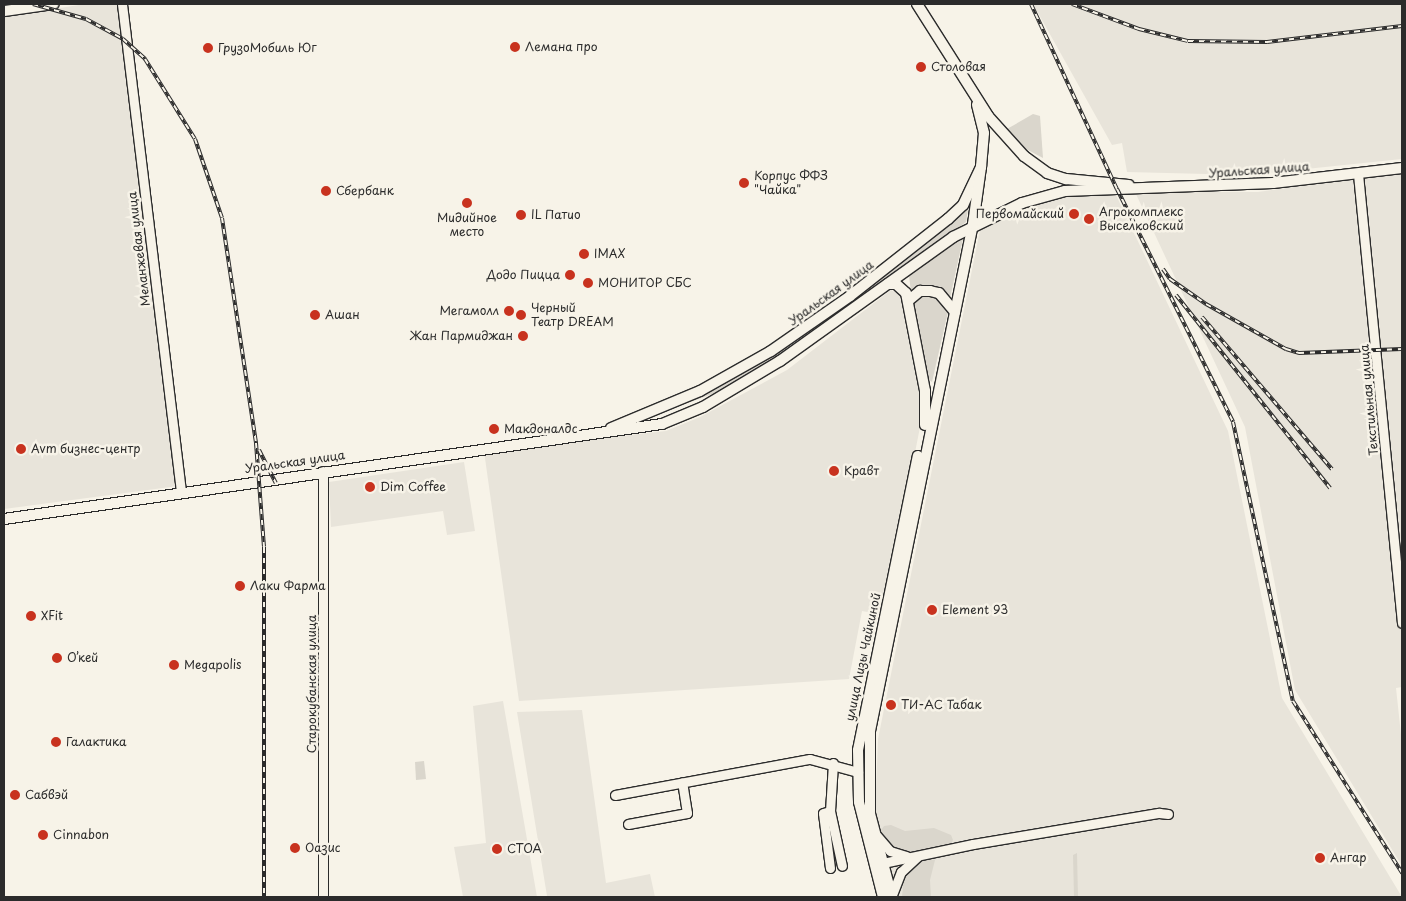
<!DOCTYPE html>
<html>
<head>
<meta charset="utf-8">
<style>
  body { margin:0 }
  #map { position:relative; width:1406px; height:901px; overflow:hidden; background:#f7f3e8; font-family:"Playpen Sans",sans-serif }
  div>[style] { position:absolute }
  .built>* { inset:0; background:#e8e4da }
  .green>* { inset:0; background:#dad6cc }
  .roads { filter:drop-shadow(1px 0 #2b2b2b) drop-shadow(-1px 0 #2b2b2b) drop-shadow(0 1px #2b2b2b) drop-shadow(0 -1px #2b2b2b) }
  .minor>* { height:9px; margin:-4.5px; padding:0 4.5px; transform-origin:4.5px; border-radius:4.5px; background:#f7f3e8 }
  .major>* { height:10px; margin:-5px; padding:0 5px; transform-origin:5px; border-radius:5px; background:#f7f3e8 }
  .rail>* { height:4px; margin-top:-2px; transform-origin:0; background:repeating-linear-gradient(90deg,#f7f3e8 0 5.5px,#2b2b2b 0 11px); box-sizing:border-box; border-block:1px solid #2b2b2b }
  .dots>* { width:14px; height:14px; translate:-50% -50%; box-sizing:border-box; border:2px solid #f7f3e8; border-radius:50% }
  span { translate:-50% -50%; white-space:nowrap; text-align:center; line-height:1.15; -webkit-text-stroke:5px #f7f3e8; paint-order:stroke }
  .poi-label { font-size:12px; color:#2b2b2b }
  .left { translate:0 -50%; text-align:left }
  .right { translate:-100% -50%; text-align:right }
  .street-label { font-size:12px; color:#2b2b2b }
  .frame { position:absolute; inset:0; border:5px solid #2b2b2b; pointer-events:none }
</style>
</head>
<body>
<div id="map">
  <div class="built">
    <div style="clip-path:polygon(85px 4px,119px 4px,178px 486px,4px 509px,4px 17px)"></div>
    <div style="clip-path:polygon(1033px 4px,1402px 4px,1402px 159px,1247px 175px,1127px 172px,1122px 143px,1112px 145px)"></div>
    <div style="clip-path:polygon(1402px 172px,1402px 687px,1396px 688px,1402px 744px,1402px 866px,1295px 690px,1245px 427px,1135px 192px,1258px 192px)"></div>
    <div style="clip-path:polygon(1095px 193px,1116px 195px,1228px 431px,1282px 698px,1402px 897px,896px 897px,875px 813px,878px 739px,981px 225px,1063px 196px)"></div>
    <div style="clip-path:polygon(891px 290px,901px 295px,905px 306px,922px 392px,921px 422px,892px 570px,879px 614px,862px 611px,849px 679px,519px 701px,484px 451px,666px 431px,700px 417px,787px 370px)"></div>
    <div style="clip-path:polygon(464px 462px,475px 531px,447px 535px,443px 511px,331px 527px,329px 482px)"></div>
    <div style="clip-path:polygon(503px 701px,537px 897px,463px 897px,454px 847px,486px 843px,473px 706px)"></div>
    <div style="clip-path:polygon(582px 710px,606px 883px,650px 874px,655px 897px,543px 897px,547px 896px,517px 712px)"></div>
  </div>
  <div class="green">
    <div style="clip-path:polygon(1033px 114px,1040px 116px,1043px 158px,1026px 149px,1007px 129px)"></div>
    <div style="clip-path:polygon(968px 209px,966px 222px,821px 330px,820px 328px)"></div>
    <div style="clip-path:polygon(964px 234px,950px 298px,938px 288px,911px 292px,909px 276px)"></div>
    <div style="clip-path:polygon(920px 295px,937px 296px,948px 312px,932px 382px,928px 379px,913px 301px)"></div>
    <div style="clip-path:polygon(801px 340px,759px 370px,717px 392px,688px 403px)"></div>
    <div style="clip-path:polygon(424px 761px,426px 779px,416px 780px,415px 762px)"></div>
    <div style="clip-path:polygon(891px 825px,905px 831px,934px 828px,951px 835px,953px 840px,951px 845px,904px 854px,896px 851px,878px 834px,884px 826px)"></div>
    <div style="clip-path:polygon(1077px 853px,1078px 897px,1074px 897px,1073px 855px)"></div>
    <div style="clip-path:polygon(928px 859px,935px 860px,930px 880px,931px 897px,902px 897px,904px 875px,912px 865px)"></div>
  </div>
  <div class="roads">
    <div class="minor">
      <div style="left:122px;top:4px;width:492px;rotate:83.1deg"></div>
      <div style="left:1358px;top:174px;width:451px;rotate:84.4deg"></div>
      <div style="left:615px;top:795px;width:198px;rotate:-10.5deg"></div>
      <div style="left:810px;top:759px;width:50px;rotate:15.2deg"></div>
      <div style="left:830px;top:811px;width:56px;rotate:77.7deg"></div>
      <div style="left:628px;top:824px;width:60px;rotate:-10.6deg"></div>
      <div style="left:687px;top:813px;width:31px;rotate:-99deg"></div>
      <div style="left:877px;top:836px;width:20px;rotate:49deg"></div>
      <div style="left:890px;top:851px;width:17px;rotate:17deg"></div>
      <div style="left:878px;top:864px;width:97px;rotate:-11.9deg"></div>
      <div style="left:973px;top:844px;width:189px;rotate:-9.5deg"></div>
      <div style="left:1159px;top:813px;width:9px;rotate:6deg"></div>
      <div style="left:830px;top:868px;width:55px;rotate:-97.3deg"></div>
      <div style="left:823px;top:813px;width:7px;rotate:-16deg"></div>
      <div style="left:830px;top:811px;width:48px;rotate:-86.4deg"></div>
      <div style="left:892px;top:895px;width:25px;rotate:-69deg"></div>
      <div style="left:901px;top:872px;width:22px;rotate:-43deg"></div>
      <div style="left:323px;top:897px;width:426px;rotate:-90deg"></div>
    </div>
    <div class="major">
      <div style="left:917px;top:4px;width:133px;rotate:57.6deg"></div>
      <div style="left:988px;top:116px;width:54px;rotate:48deg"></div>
      <div style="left:1024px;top:156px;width:29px;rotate:36deg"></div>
      <div style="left:1047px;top:173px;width:20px;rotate:18deg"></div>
      <div style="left:1066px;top:179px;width:63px;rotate:5.4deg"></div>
      <div style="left:4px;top:11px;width:50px;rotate:-8deg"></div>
      <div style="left:888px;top:284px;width:8px"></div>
      <div style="left:896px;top:284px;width:13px;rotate:42deg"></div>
      <div style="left:906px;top:293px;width:100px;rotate:79deg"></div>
      <div style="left:925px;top:391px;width:34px;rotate:90deg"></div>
      <div style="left:908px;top:301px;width:16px;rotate:-40deg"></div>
      <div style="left:920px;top:291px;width:10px"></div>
      <div style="left:930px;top:291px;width:9px;rotate:13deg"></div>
      <div style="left:939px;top:293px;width:25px;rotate:50deg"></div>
      <div style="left:611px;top:428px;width:96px;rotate:-22.6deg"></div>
      <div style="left:700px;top:391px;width:81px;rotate:-29.4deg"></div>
      <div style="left:771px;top:351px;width:96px;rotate:-34.8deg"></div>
      <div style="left:850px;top:296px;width:125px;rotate:-38.2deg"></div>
      <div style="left:948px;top:219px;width:21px;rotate:-43deg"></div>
      <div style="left:963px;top:205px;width:42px;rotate:-64.7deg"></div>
      <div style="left:981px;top:167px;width:34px;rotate:-85deg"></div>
      <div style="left:984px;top:133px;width:29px;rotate:-104deg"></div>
      <div style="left:4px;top:519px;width:665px;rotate:-8.22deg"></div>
      <div style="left:662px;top:424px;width:44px;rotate:-22.5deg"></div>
      <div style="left:703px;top:407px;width:90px;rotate:-30.9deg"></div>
      <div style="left:780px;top:361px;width:213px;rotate:-35.6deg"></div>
      <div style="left:953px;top:237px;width:77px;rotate:-26.2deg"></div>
      <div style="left:1022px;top:203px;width:45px;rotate:-15.6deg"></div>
      <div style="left:1065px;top:191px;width:208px;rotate:-2.2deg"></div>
      <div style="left:1273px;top:183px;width:130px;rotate:-6.6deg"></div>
      <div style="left:883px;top:897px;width:98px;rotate:-104.2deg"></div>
      <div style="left:859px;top:802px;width:52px;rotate:-91.1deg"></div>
      <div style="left:858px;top:750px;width:300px;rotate:-78.5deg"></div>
      <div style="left:892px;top:897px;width:86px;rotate:-104.8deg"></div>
      <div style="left:870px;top:814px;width:83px;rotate:-90deg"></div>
      <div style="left:870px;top:731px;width:517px;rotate:-78.52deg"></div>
      <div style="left:973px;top:224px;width:58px;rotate:-82deg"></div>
    </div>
  </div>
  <div class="rail">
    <div style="left:33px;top:4px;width:55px;rotate:15.8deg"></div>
    <div style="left:86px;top:19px;width:42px;rotate:28.4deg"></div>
    <div style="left:123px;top:39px;width:30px;rotate:42deg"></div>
    <div style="left:145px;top:59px;width:94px;rotate:58deg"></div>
    <div style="left:195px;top:139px;width:83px;rotate:71.1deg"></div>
    <div style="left:222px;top:218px;width:228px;rotate:81.4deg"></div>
    <div style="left:256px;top:443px;width:104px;rotate:85.6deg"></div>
    <div style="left:264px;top:547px;width:350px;rotate:90deg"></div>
    <div style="left:1031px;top:4px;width:204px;rotate:65.1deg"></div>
    <div style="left:1117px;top:189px;width:260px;rotate:63.5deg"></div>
    <div style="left:1233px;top:422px;width:285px;rotate:77.9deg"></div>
    <div style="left:1293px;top:701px;width:204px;rotate:57.6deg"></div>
    <div style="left:1072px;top:4px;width:72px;rotate:20.5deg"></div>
    <div style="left:1139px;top:29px;width:50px;rotate:13.8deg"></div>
    <div style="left:1188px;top:41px;width:79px;rotate:0.7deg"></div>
    <div style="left:1267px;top:42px;width:136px;rotate:-6.8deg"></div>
    <div style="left:1163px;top:269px;width:12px;rotate:55deg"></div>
    <div style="left:1170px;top:279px;width:44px;rotate:34.8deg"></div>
    <div style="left:1206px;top:304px;width:92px;rotate:29.4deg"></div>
    <div style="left:1286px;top:349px;width:14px;rotate:17deg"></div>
    <div style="left:1299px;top:353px;width:103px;rotate:-2.2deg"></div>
    <div style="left:1176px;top:295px;width:247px;rotate:51.4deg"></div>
    <div style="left:1202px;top:317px;width:200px;rotate:49.5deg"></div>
    <div style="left:259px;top:450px;width:37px;rotate:63deg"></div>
  </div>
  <div class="dots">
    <div style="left:515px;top:47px;background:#c8321e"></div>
    <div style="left:208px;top:48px;background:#c8321e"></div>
    <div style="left:921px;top:67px;background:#c8321e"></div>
    <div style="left:744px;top:183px;background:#c8321e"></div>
    <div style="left:326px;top:191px;background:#c8321e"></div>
    <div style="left:467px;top:203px;background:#c8321e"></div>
    <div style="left:1074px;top:214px;background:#c8321e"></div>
    <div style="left:521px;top:215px;background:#c8321e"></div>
    <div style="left:1089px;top:219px;background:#c8321e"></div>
    <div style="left:584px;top:254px;background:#c8321e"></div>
    <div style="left:570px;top:275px;background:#c8321e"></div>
    <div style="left:588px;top:283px;background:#c8321e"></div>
    <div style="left:509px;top:311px;background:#c8321e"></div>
    <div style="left:315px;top:315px;background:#c8321e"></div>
    <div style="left:521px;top:315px;background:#c8321e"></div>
    <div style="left:523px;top:336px;background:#c8321e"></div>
    <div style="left:494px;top:429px;background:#c8321e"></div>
    <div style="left:21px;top:449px;background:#c8321e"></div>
    <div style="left:834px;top:471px;background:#c8321e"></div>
    <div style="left:370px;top:487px;background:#c8321e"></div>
    <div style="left:240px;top:586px;background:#c8321e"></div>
    <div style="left:932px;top:610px;background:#c8321e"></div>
    <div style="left:31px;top:616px;background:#c8321e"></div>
    <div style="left:57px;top:658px;background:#c8321e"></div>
    <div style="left:174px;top:665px;background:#c8321e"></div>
    <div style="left:891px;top:705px;background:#c8321e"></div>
    <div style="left:56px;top:742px;background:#c8321e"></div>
    <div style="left:15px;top:795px;background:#c8321e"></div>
    <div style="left:43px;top:835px;background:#c8321e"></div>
    <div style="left:295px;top:848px;background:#c8321e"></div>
    <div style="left:497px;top:849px;background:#c8321e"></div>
    <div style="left:1320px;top:858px;background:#c8321e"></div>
  </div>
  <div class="poi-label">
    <span class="left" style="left:525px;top:47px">Лемана про</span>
    <span class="left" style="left:218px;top:48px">ГрузоМобиль Юг</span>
    <span class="left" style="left:931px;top:67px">Столовая</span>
    <span class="left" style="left:754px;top:183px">Корпус ФФЗ<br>"Чайка"</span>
    <span class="left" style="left:336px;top:191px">Сбербанк</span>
    <span class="left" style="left:1099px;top:219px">Агрокомплекс<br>Выселковский</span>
    <span class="right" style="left:1064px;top:214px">Первомайский</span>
    <span class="left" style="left:531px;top:215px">IL Патио</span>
    <span style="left:467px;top:225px">Мидийное<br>место</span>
    <span class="left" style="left:594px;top:254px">IMAX</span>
    <span class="right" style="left:560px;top:275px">Додо Пицца</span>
    <span class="left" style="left:598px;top:283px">МОНИТОР СБС</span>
    <span class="left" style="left:531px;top:315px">Черный<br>Театр DREAM</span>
    <span class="right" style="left:499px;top:311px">Мегамолл</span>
    <span class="left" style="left:325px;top:315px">Ашан</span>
    <span class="right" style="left:513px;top:336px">Жан Пармиджан</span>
    <span class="left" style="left:504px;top:429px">Макдоналдс</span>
    <span class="left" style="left:31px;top:449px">Avm бизнес-центр</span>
    <span class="left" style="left:844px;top:471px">Кравт</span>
    <span class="left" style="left:380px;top:487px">Dim Coffee</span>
    <span class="left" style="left:250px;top:586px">Лаки Фарма</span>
    <span class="left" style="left:942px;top:610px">Element 93</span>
    <span class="left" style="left:41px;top:616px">XFit</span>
    <span class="left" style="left:67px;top:658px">О’кей</span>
    <span class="left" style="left:184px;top:665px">Megapolis</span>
    <span class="left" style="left:901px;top:705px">ТИ-АС Табак</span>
    <span class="left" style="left:66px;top:742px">Галактика</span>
    <span class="left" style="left:25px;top:795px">Сабвэй</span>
    <span class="left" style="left:53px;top:835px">Cinnabon</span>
    <span class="left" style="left:305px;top:848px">Оазис</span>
    <span class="left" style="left:507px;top:849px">СТОА</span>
    <span class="left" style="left:1330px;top:858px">Ангар</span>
  </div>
  <div class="street-label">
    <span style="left:1259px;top:170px;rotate:-4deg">Уральская улица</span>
    <span style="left:139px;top:249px;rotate:-97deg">Меланжевая улица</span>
    <span style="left:831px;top:293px;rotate:-36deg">Уральская улица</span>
    <span style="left:1369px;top:400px;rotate:-95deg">Текстильная улица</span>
    <span style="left:295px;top:462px;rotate:-8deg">Уральская улица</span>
    <span style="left:863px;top:657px;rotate:-78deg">улица Лизы Чайкиной</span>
    <span style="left:312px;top:684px;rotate:-90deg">Старокубанская улица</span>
  </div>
  <div class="frame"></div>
</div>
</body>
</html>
